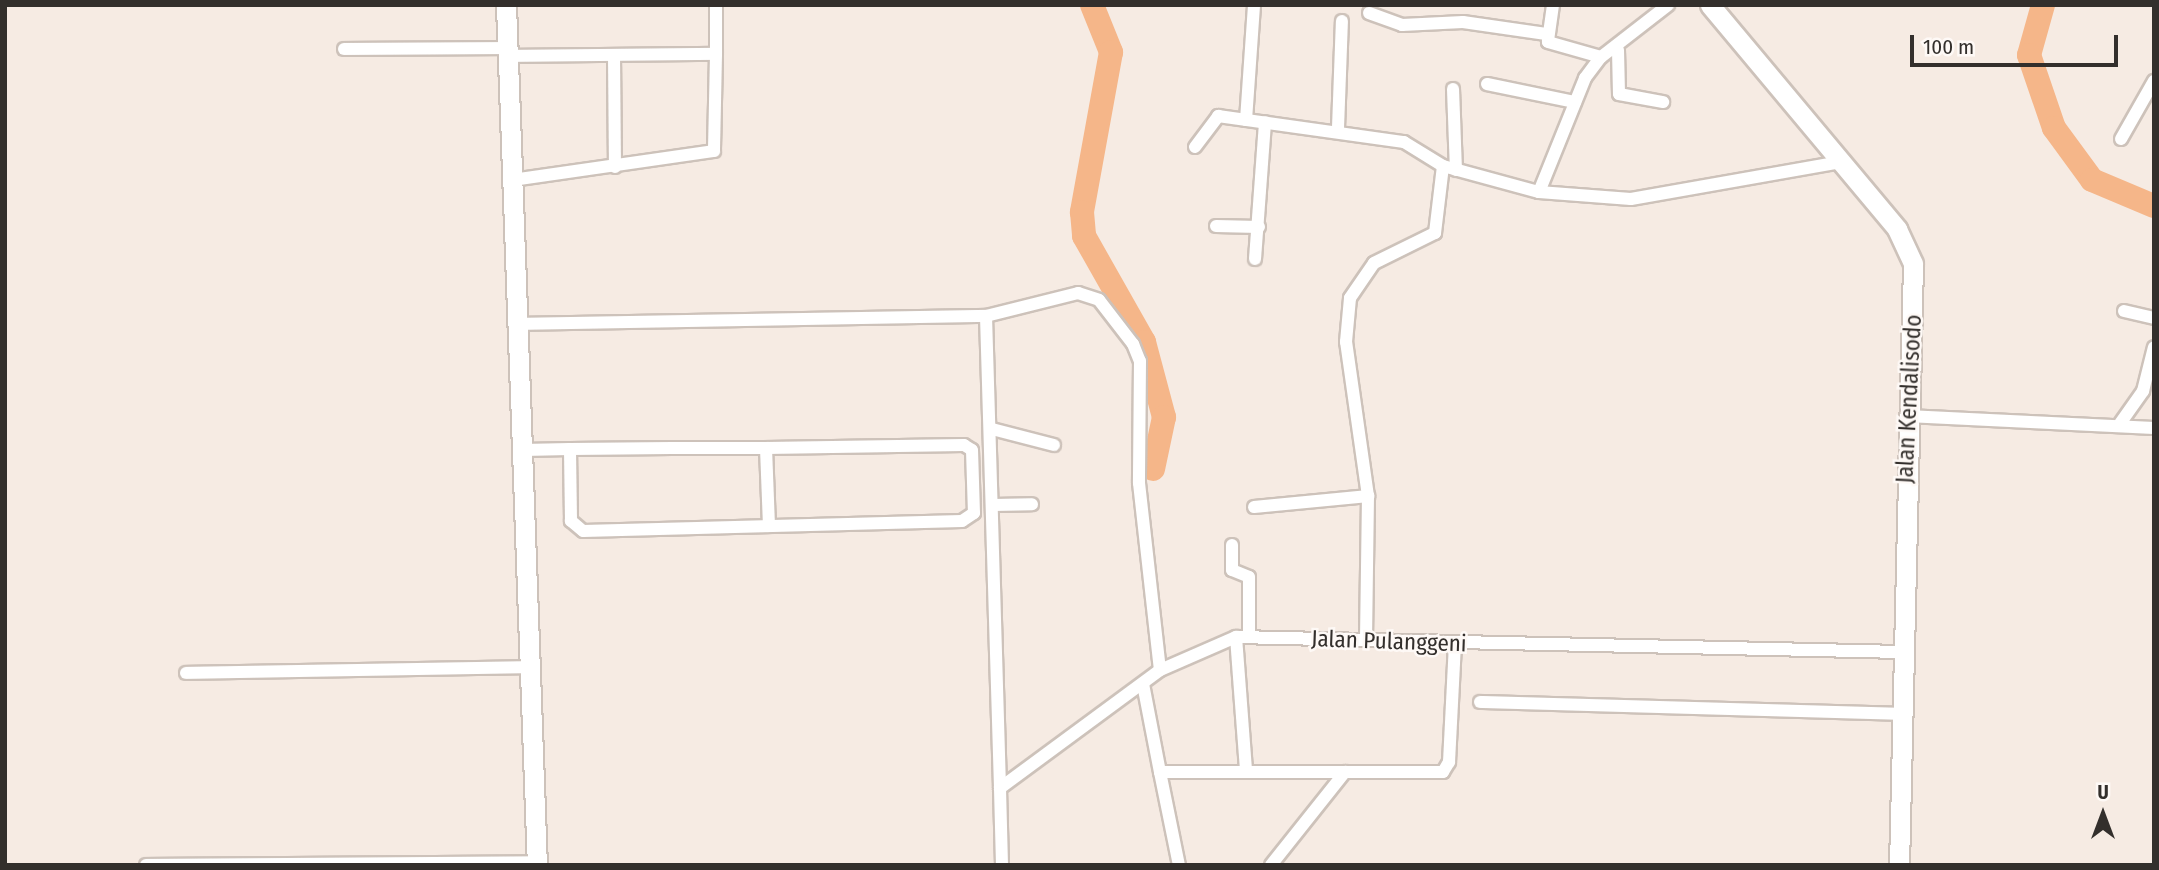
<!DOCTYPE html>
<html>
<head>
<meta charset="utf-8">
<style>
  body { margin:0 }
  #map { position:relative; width:2159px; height:870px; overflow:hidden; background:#f6ebe3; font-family:"Fira Sans Condensed",sans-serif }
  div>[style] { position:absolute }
  .river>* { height:24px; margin:-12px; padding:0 12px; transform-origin:12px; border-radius:12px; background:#f5b689 }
  .roads { filter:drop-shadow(2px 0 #cdc2ba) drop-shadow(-2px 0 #cdc2ba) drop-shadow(0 2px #cdc2ba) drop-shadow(0 -2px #cdc2ba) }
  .street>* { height:12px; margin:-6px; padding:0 6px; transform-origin:6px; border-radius:6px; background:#fff }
  .secondary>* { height:19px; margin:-9.5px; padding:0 9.5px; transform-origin:9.5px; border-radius:9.5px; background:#fff }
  span { translate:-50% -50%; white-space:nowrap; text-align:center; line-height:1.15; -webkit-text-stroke:5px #fef9f6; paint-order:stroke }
  .street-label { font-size:23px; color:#332f2c }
  .frame { position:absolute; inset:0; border:7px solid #332f2c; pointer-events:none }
  .north { position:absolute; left:2068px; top:779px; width:70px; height:70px; -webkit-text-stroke:5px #fef9f6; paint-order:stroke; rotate:0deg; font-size:19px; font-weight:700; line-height:28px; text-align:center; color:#332f2c }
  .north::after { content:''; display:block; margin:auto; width:24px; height:32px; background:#332f2c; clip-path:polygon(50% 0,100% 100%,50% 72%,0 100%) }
  .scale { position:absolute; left:1910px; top:35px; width:208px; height:32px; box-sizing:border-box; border:4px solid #332f2c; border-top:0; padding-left:9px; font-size:21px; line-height:24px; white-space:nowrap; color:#332f2c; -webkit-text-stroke:5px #fef9f6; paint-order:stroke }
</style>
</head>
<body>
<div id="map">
  <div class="river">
    <div style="left:1092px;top:5px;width:51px;rotate:68deg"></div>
    <div style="left:1111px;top:52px;width:163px;rotate:100.3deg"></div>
    <div style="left:1082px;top:212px;width:24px;rotate:85deg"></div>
    <div style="left:1084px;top:236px;width:122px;rotate:60.5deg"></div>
    <div style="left:1144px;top:342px;width:78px;rotate:75.1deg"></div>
    <div style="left:1164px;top:417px;width:53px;rotate:101.9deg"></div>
    <div style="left:2043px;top:5px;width:52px;rotate:105.6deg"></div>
    <div style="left:2029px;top:55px;width:77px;rotate:71.1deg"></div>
    <div style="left:2054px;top:128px;width:64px;rotate:53.8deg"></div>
    <div style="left:2092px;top:180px;width:67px;rotate:22.8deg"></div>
  </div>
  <div class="roads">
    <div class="street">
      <div style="left:1553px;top:5px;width:37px;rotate:98deg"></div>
      <div style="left:1548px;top:42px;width:55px;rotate:15.8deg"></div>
      <div style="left:1369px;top:13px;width:35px;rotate:20deg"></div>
      <div style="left:1402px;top:25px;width:61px;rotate:-2.8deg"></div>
      <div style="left:1463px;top:22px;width:84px;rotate:8.2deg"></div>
      <div style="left:344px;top:49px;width:164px;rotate:-0.3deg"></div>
      <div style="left:1618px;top:50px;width:44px;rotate:88.7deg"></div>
      <div style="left:1619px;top:94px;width:45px;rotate:10.3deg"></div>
      <div style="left:716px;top:54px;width:49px;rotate:-90deg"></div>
      <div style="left:614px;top:55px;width:112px;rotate:89.5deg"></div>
      <div style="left:508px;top:56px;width:208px;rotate:-0.6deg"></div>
      <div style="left:716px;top:54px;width:97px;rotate:91.2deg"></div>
      <div style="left:714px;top:151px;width:203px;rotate:171.8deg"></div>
      <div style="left:1487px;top:84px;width:90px;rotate:11.6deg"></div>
      <div style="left:1453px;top:89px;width:81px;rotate:87.9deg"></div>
      <div style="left:1246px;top:120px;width:115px;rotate:-86deg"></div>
      <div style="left:1338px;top:128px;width:107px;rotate:-87.9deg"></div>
      <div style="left:2121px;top:139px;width:67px;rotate:-60.4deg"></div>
      <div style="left:1195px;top:147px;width:39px;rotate:-53deg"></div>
      <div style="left:1218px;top:116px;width:188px;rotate:8deg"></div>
      <div style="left:1404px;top:142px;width:46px;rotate:31.6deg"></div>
      <div style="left:1539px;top:192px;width:92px;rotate:4.4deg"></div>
      <div style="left:1631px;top:199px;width:213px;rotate:-10deg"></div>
      <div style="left:1216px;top:226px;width:43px;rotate:1.3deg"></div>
      <div style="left:1255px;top:259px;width:137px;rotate:-85.8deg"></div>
      <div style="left:2124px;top:311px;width:31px;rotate:13deg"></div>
      <div style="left:986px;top:316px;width:95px;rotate:-14deg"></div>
      <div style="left:1078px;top:293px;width:22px;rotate:18deg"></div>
      <div style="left:1099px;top:300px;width:56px;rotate:52.3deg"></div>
      <div style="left:1133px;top:344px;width:18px;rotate:68deg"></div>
      <div style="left:1140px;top:361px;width:122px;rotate:90.5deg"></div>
      <div style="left:1139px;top:483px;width:188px;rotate:83.6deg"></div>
      <div style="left:519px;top:324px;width:467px;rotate:-1deg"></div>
      <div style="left:986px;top:316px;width:472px;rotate:88.3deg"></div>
      <div style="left:1907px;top:416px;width:247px;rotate:2.8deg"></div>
      <div style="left:2119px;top:425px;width:42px;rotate:-54.8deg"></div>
      <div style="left:2143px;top:391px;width:45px;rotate:-76deg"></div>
      <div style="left:992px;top:429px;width:64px;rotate:14.5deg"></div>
      <div style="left:766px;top:448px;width:78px;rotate:87.8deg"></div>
      <div style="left:523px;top:450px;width:47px;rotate:-1.2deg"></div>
      <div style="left:570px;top:449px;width:102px;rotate:-0.6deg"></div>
      <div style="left:672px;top:448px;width:94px"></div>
      <div style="left:766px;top:448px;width:198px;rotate:-0.9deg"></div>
      <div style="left:964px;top:445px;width:9px;rotate:32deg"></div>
      <div style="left:972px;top:450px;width:63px;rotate:88.2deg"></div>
      <div style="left:974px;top:513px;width:14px;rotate:146deg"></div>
      <div style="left:962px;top:521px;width:379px;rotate:178.5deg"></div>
      <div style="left:583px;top:531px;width:16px;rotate:-140deg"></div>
      <div style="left:571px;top:521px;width:72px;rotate:-90.8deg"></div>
      <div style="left:993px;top:505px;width:39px;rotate:-1deg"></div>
      <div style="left:1254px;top:507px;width:115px;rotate:-5.5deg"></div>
      <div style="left:1232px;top:545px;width:25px;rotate:90deg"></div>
      <div style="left:1232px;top:570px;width:18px;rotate:22deg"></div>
      <div style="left:1249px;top:577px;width:58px;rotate:90deg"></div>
      <div style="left:1236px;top:637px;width:132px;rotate:85.7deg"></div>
      <div style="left:1366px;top:639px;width:143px;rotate:-89.2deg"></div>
      <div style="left:1368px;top:496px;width:156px;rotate:-98.1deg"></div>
      <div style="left:1346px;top:342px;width:44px;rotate:-84.8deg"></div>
      <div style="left:1350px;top:298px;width:42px;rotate:-55.6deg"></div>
      <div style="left:1374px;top:263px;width:68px;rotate:-26.2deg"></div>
      <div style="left:1435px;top:233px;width:67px;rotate:-83.2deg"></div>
      <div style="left:1443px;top:166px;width:99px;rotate:15.2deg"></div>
      <div style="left:1539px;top:192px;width:123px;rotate:-68deg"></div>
      <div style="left:1585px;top:78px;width:26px;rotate:-53deg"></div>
      <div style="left:1601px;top:57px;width:85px;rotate:-37.8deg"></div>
      <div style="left:186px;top:673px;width:344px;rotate:-1deg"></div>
      <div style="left:1143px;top:684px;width:90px;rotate:79.1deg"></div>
      <div style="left:1160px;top:772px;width:283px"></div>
      <div style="left:1443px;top:772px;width:12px;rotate:-59deg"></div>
      <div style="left:1449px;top:762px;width:118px;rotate:-87.1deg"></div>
      <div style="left:1480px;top:702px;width:420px;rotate:1.6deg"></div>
      <div style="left:1160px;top:772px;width:95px;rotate:78.5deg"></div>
      <div style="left:146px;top:865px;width:391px;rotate:-0.4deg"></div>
      <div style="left:1002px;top:865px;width:77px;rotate:-91.5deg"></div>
      <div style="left:1000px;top:788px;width:199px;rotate:-36.4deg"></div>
      <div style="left:1160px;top:670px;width:83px;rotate:-23.5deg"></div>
      <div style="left:1236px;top:637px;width:664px;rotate:1.29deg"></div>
      <div style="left:1271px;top:865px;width:119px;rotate:-51.5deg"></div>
    </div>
    <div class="secondary">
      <div style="left:506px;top:5px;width:861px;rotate:87.94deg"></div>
      <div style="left:1710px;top:5px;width:292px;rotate:50.1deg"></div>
      <div style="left:1897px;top:229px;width:38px;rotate:65deg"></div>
      <div style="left:1913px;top:264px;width:601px;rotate:91.33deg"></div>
    </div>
  </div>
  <div class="street-label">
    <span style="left:1909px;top:399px;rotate:-87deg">Jalan Kendalisodo</span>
    <span style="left:1389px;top:641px;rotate:2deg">Jalan Pulanggeni</span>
  </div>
  <div class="frame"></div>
  <div class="north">U</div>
  <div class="scale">100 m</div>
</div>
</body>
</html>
